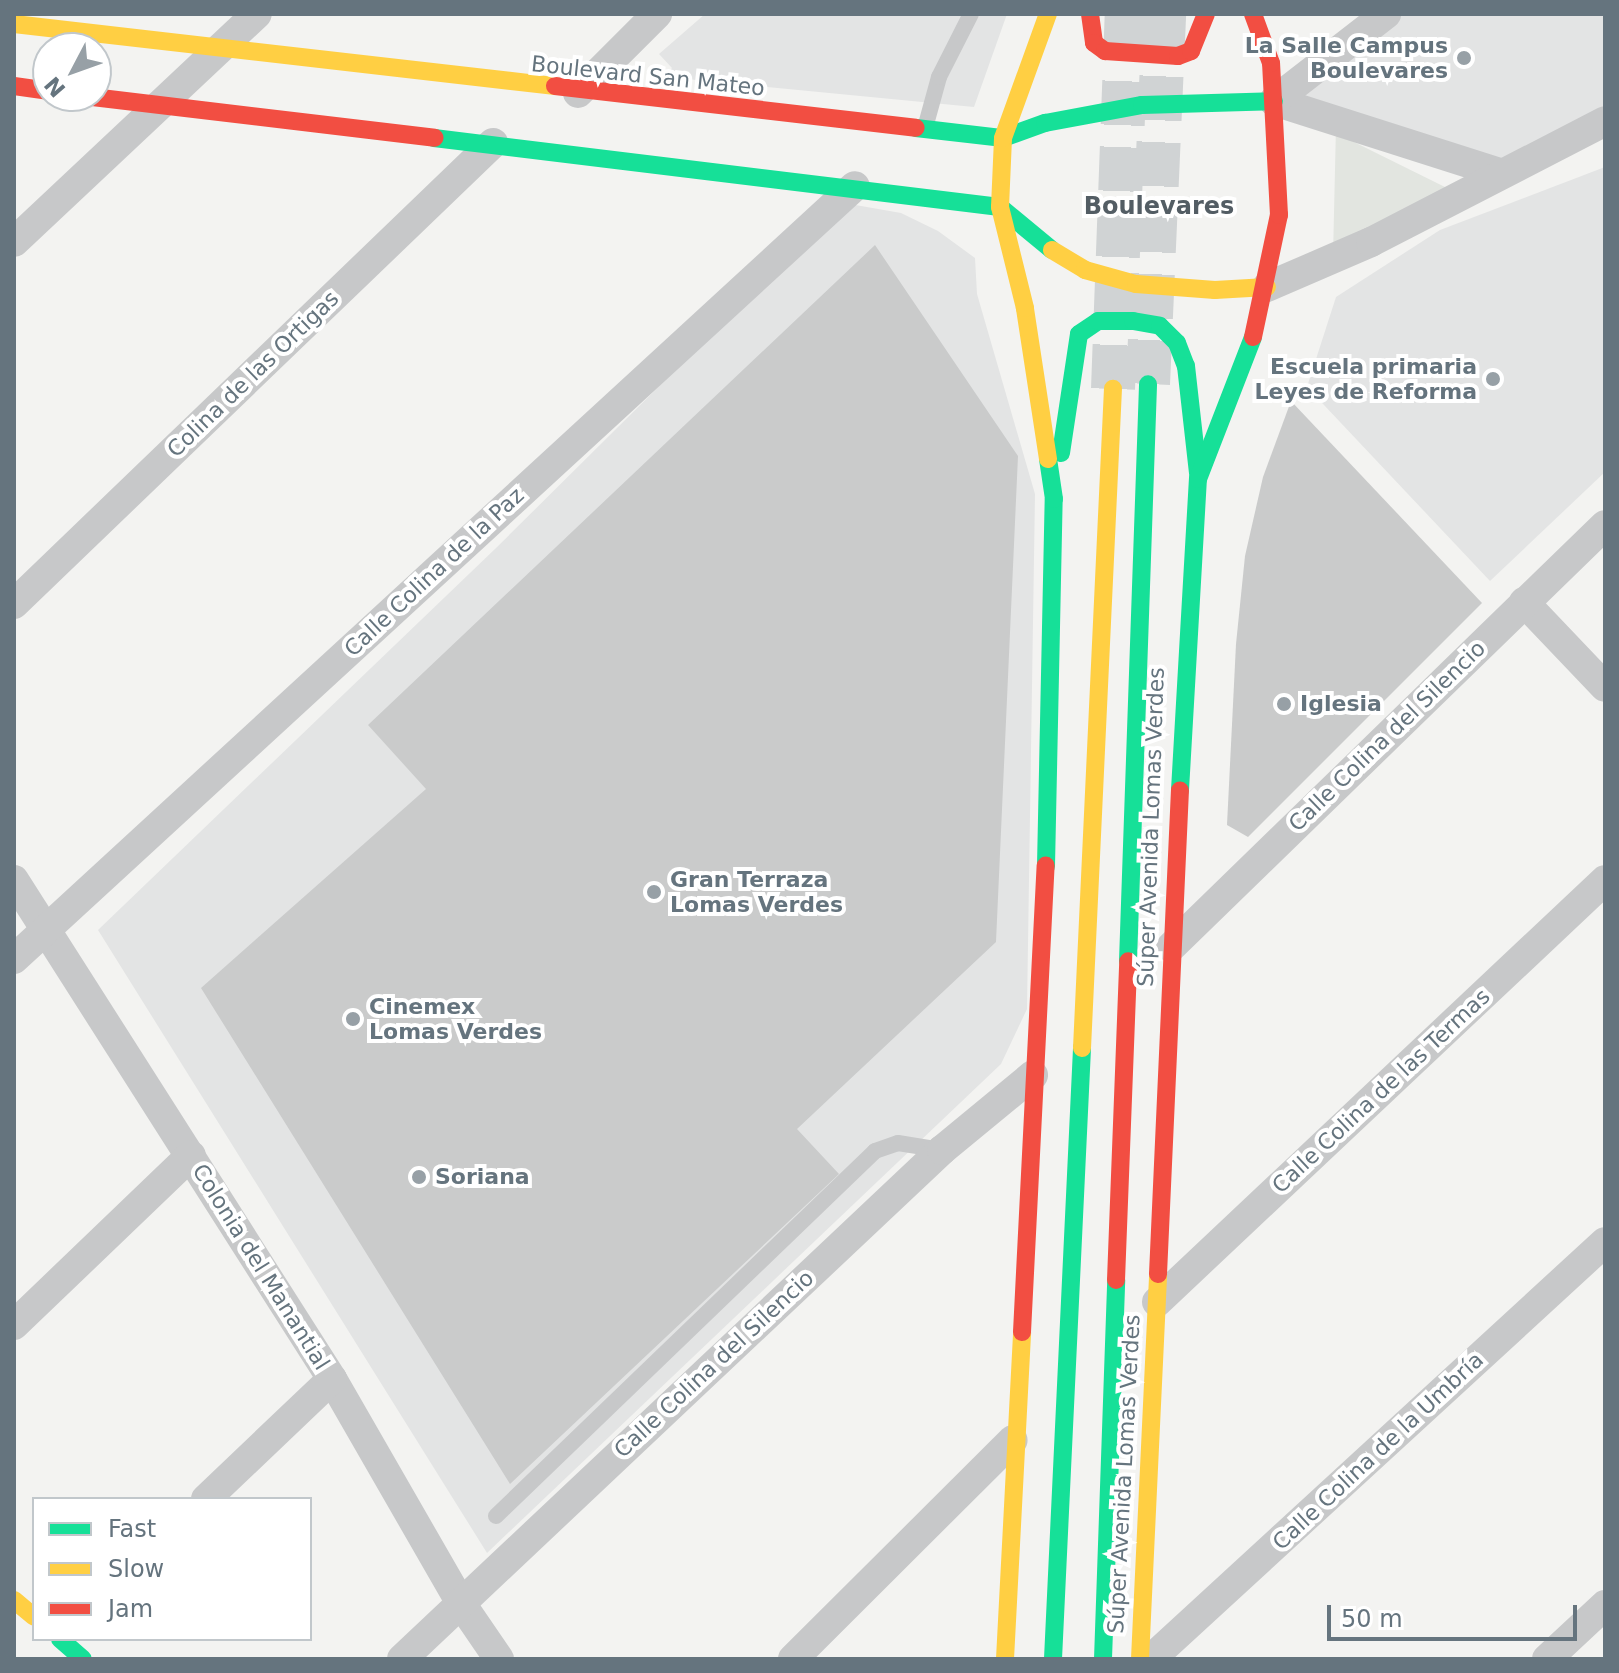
<!DOCTYPE html>
<html>
<head>
<meta charset="utf-8">
<style>
  body { margin:0 }
  #map { position:relative; width:1619px; height:1673px; overflow:hidden; background:#f3f3f1; font-family:"DejaVu Sans",sans-serif }
  div>[style] { position:absolute }
  .built>* { inset:0; background:#e3e4e4 }
  .green>* { inset:0; background:#e2e5e0 }
  .building>* { inset:0; background:#cacbcb }
  .primary-tunnel>* { height:44px; margin-top:-22px; transform-origin:0; background:repeating-linear-gradient(90deg,#d0d3d4 0 44px,transparent 0 66px) }
  .lane>* { height:16px; margin:-8px; padding:0 8px; transform-origin:8px; border-radius:8px; background:#c7c8c9 }
  .street>* { height:30px; margin:-15px; padding:0 15px; transform-origin:15px; border-radius:15px; background:#c7c8c9 }
  .fast>* { height:18px; margin:-9px; padding:0 9px; transform-origin:9px; border-radius:9px; background:#16e098 }
  .slow>* { height:18px; margin:-9px; padding:0 9px; transform-origin:9px; border-radius:9px; background:#ffcf43 }
  .jam>* { height:18px; margin:-9px; padding:0 9px; transform-origin:9px; border-radius:9px; background:#f24e42 }
  .dots>* { width:22px; height:22px; translate:-50% -50%; box-sizing:border-box; border:4px solid #fff; border-radius:50% }
  span { translate:-50% -50%; white-space:nowrap; text-align:center; line-height:1.15; -webkit-text-stroke:8px #fff; paint-order:stroke }
  .poi-label { font-size:22px; color:#65747e; font-weight:700 }
  .right { translate:-100% -50%; text-align:right }
  .left { translate:0 -50%; text-align:left }
  .street-label { font-size:22px; color:#65747e }
  .neighbourhood-label { font-size:24px; color:#535d64; font-weight:700 }
  .frame { position:absolute; inset:0; border:16px solid #65747e; pointer-events:none }
  .legend { position:absolute; left:32px; top:1497px; width:280px; height:144px; box-sizing:border-box; background:#fff; border:2px solid #c1c7cb; margin:0; padding:10px 14px; list-style:none; font-size:24px; color:#65747e }
  .legend li { display:flex; align-items:center; gap:16px; height:40px }
  .legend b { width:40px; border:2px solid #c1c7cb }
  .north { position:absolute; left:32px; top:32px; width:80px; height:80px; box-sizing:border-box; background:#fff; border:2px solid #c1c7cb; border-radius:50%; rotate:229deg; font-size:22px; font-weight:700; line-height:32px; text-align:center; color:#65747e }
  .north::after { content:''; display:block; margin:auto; width:28px; height:36px; background:#97a0a6; clip-path:polygon(50% 0,100% 100%,50% 72%,0 100%) }
  .scale { position:absolute; left:1327px; top:1605px; width:250px; height:36px; box-sizing:border-box; border:4px solid #65747e; border-top:0; padding-left:10px; font-size:24px; line-height:28px; white-space:nowrap; color:#65747e; -webkit-text-stroke:6px #fff; paint-order:stroke }
</style>
</head>
<body>
<div id="map">
  <div class="built">
    <div style="clip-path:polygon(705px 14px,1007px 14px,974px 107px,665px 77px,672px 68px,659px 54px)"></div>
    <div style="clip-path:polygon(1372px 14px,1605px 14px,1605px 121px,1500px 173px,1274px 101px)"></div>
    <div style="clip-path:polygon(1605px 167px,1605px 472px,1490px 581px,1307px 387px,1336px 297px,1440px 230px)"></div>
    <div style="clip-path:polygon(844px 203px,901px 213px,938px 231px,975px 258px,977px 294px,1035px 494px,1027px 1009px,1001px 1064px,487px 1553px,98px 930px,495px 549px)"></div>
  </div>
  <div class="green">
    <div style="clip-path:polygon(1336px 126px,1354px 142px,1447px 188px,1333px 256px)"></div>
  </div>
  <div class="building">
    <div style="clip-path:polygon(875px 245px,1018px 456px,996px 942px,797px 1129px,839px 1174px,510px 1484px,201px 988px,426px 789px,368px 725px)"></div>
    <div style="clip-path:polygon(1291px 401px,1482px 603px,1248px 837px,1227px 825px,1236px 644px,1245px 556px,1263px 477px)"></div>
  </div>
  <div class="primary-tunnel">
    <div style="left:1148px;top:384px;width:370px;rotate:-87.5deg"></div>
    <div style="left:1113px;top:389px;width:375px;rotate:-87.9deg"></div>
  </div>
  <div class="lane">
    <div style="left:925px;top:128px;width:53px;rotate:-74.6deg"></div>
    <div style="left:939px;top:77px;width:71px;rotate:-63.1deg"></div>
    <div style="left:496px;top:1516px;width:526px;rotate:-43.92deg"></div>
    <div style="left:875px;top:1151px;width:24px;rotate:-19deg"></div>
    <div style="left:898px;top:1143px;width:45px;rotate:9deg"></div>
  </div>
  <div class="street">
    <div style="left:578px;top:93px;width:112px;rotate:-45deg"></div>
    <div style="left:1274px;top:101px;width:237px;rotate:17.7deg"></div>
    <div style="left:1274px;top:101px;width:142px;rotate:-37.8deg"></div>
    <div style="left:14px;top:242px;width:333px;rotate:-43.2deg"></div>
    <div style="left:1267px;top:287px;width:113px;rotate:-23.4deg"></div>
    <div style="left:1371px;top:242px;width:263px;rotate:-27.3deg"></div>
    <div style="left:1524px;top:602px;width:117px;rotate:46.4deg"></div>
    <div style="left:14px;top:604px;width:665px;rotate:-43.9deg"></div>
    <div style="left:14px;top:880px;width:592px;rotate:57.49deg"></div>
    <div style="left:332px;top:1379px;width:257px;rotate:60.1deg"></div>
    <div style="left:460px;top:1602px;width:69px;rotate:55.6deg"></div>
    <div style="left:1171px;top:947px;width:605px;rotate:-44.2deg"></div>
    <div style="left:14px;top:959px;width:1142px;rotate:-42.59deg"></div>
    <div style="left:1157px;top:1302px;width:615px;rotate:-43.29deg"></div>
    <div style="left:14px;top:1325px;width:245px;rotate:-43.8deg"></div>
    <div style="left:206px;top:1499px;width:174px;rotate:-43.6deg"></div>
    <div style="left:402px;top:1659px;width:742px;rotate:-43.31deg"></div>
    <div style="left:942px;top:1150px;width:118px;rotate:-39.5deg"></div>
    <div style="left:793px;top:1659px;width:310px;rotate:-44.9deg"></div>
    <div style="left:1151px;top:1659px;width:616px;rotate:-42.57deg"></div>
    <div style="left:1547px;top:1659px;width:79px;rotate:-43deg"></div>
  </div>
  <div class="fast">
    <div style="left:916px;top:128px;width:88px;rotate:6.6deg"></div>
    <div style="left:1003px;top:138px;width:45px;rotate:-19.7deg"></div>
    <div style="left:1045px;top:123px;width:99px;rotate:-10.5deg"></div>
    <div style="left:1142px;top:105px;width:132px;rotate:-1.7deg"></div>
    <div style="left:434px;top:138px;width:570px;rotate:6.95deg"></div>
    <div style="left:1000px;top:207px;width:67px;rotate:39.6deg"></div>
    <div style="left:1061px;top:453px;width:120px;rotate:-81.4deg"></div>
    <div style="left:1079px;top:334px;width:23px;rotate:-34deg"></div>
    <div style="left:1098px;top:321px;width:35px"></div>
    <div style="left:1133px;top:321px;width:27px;rotate:10deg"></div>
    <div style="left:1160px;top:326px;width:24px;rotate:45deg"></div>
    <div style="left:1177px;top:343px;width:25px;rotate:69deg"></div>
    <div style="left:1186px;top:366px;width:108px;rotate:83.6deg"></div>
    <div style="left:1180px;top:790px;width:312px;rotate:-86.7deg"></div>
    <div style="left:1198px;top:479px;width:152px;rotate:-68.8deg"></div>
    <div style="left:1046px;top:866px;width:367px;rotate:-88.8deg"></div>
    <div style="left:1054px;top:499px;width:40px;rotate:-98.5deg"></div>
    <div style="left:1128px;top:961px;width:577px;rotate:-88.01deg"></div>
    <div style="left:60px;top:1639px;width:30px;rotate:41deg"></div>
    <div style="left:1053px;top:1659px;width:612px;rotate:-87.28deg"></div>
    <div style="left:1103px;top:1659px;width:379px;rotate:-88deg"></div>
  </div>
  <div class="slow">
    <div style="left:14px;top:24px;width:545px;rotate:6.54deg"></div>
    <div style="left:1052px;top:250px;width:39px;rotate:31deg"></div>
    <div style="left:1085px;top:270px;width:53px;rotate:15.4deg"></div>
    <div style="left:1136px;top:284px;width:79px;rotate:4.3deg"></div>
    <div style="left:1215px;top:290px;width:52px;rotate:-3.3deg"></div>
    <div style="left:1048px;top:459px;width:153px;rotate:-98.7deg"></div>
    <div style="left:1025px;top:308px;width:104px;rotate:-103.9deg"></div>
    <div style="left:1000px;top:207px;width:69px;rotate:-87.5deg"></div>
    <div style="left:1003px;top:138px;width:132px;rotate:-70.1deg"></div>
    <div style="left:1082px;top:1048px;width:660px;rotate:-87.31deg"></div>
    <div style="left:14px;top:1600px;width:26px;rotate:40deg"></div>
    <div style="left:1005px;top:1659px;width:327px;rotate:-87deg"></div>
    <div style="left:1140px;top:1659px;width:385px;rotate:-87.3deg"></div>
  </div>
  <div class="jam">
    <div style="left:1090px;top:14px;width:29px;rotate:82deg"></div>
    <div style="left:1094px;top:43px;width:14px;rotate:36deg"></div>
    <div style="left:1105px;top:51px;width:73px;rotate:3.9deg"></div>
    <div style="left:1178px;top:56px;width:14px;rotate:-21deg"></div>
    <div style="left:1191px;top:51px;width:40px;rotate:-68deg"></div>
    <div style="left:14px;top:86px;width:34px;rotate:8deg"></div>
    <div style="left:555px;top:86px;width:363px;rotate:6.6deg"></div>
    <div style="left:84px;top:96px;width:353px;rotate:6.8deg"></div>
    <div style="left:1253px;top:337px;width:125px;rotate:-78deg"></div>
    <div style="left:1279px;top:215px;width:152px;rotate:-93deg"></div>
    <div style="left:1271px;top:63px;width:52px;rotate:-110.2deg"></div>
    <div style="left:1158px;top:1274px;width:484px;rotate:-87.4deg"></div>
    <div style="left:1116px;top:1280px;width:319px;rotate:-87.8deg"></div>
    <div style="left:1022px;top:1332px;width:467px;rotate:-87.1deg"></div>
  </div>
  <div class="dots">
    <div style="left:1464px;top:58px;background:#97a0a6"></div>
    <div style="left:1493px;top:379px;background:#97a0a6"></div>
    <div style="left:1284px;top:704px;background:#97a0a6"></div>
    <div style="left:654px;top:892px;background:#97a0a6"></div>
    <div style="left:353px;top:1019px;background:#97a0a6"></div>
    <div style="left:419px;top:1177px;background:#97a0a6"></div>
  </div>
  <div class="poi-label">
    <span class="right" style="left:1448px;top:58px">La Salle Campus<br>Boulevares</span>
    <span class="right" style="left:1477px;top:379px">Escuela primaria<br>Leyes de Reforma</span>
    <span class="left" style="left:1300px;top:704px">Iglesia</span>
    <span class="left" style="left:670px;top:892px">Gran Terraza<br>Lomas Verdes</span>
    <span class="left" style="left:369px;top:1019px">Cinemex<br>Lomas Verdes</span>
    <span class="left" style="left:435px;top:1177px">Soriana</span>
  </div>
  <div class="street-label">
    <span style="left:648px;top:76px;rotate:6deg">Boulevard San Mateo</span>
    <span style="left:253px;top:374px;rotate:-44deg">Colina de las Ortigas</span>
    <span style="left:434px;top:572px;rotate:-43deg">Calle Colina de la Paz</span>
    <span style="left:1387px;top:736px;rotate:-44deg">Calle Colina del Silencio</span>
    <span style="left:1151px;top:827px;rotate:-88deg">Súper Avenida Lomas Verdes</span>
    <span style="left:1381px;top:1091px;rotate:-43deg">Calle Colina de las Termas</span>
    <span style="left:261px;top:1267px;rotate:58deg">Colonia del Manantial</span>
    <span style="left:714px;top:1364px;rotate:-43deg">Calle Colina del Silencio</span>
    <span style="left:1378px;top:1451px;rotate:-43deg">Calle Colina de la Umbría</span>
    <span style="left:1124px;top:1474px;rotate:-87deg">Súper Avenida Lomas Verdes</span>
  </div>
  <div class="neighbourhood-label">
    <span style="left:1159px;top:207px">Boulevares</span>
  </div>
  <div class="frame"></div>
  <ul class="legend">
  <li><b style="height:10px;background:#16e098"></b>Fast</li>
  <li><b style="height:10px;background:#ffcf43"></b>Slow</li>
  <li><b style="height:10px;background:#f24e42"></b>Jam</li>
  </ul>
  <div class="north">N</div>
  <div class="scale">50 m</div>
</div>
</body>
</html>
